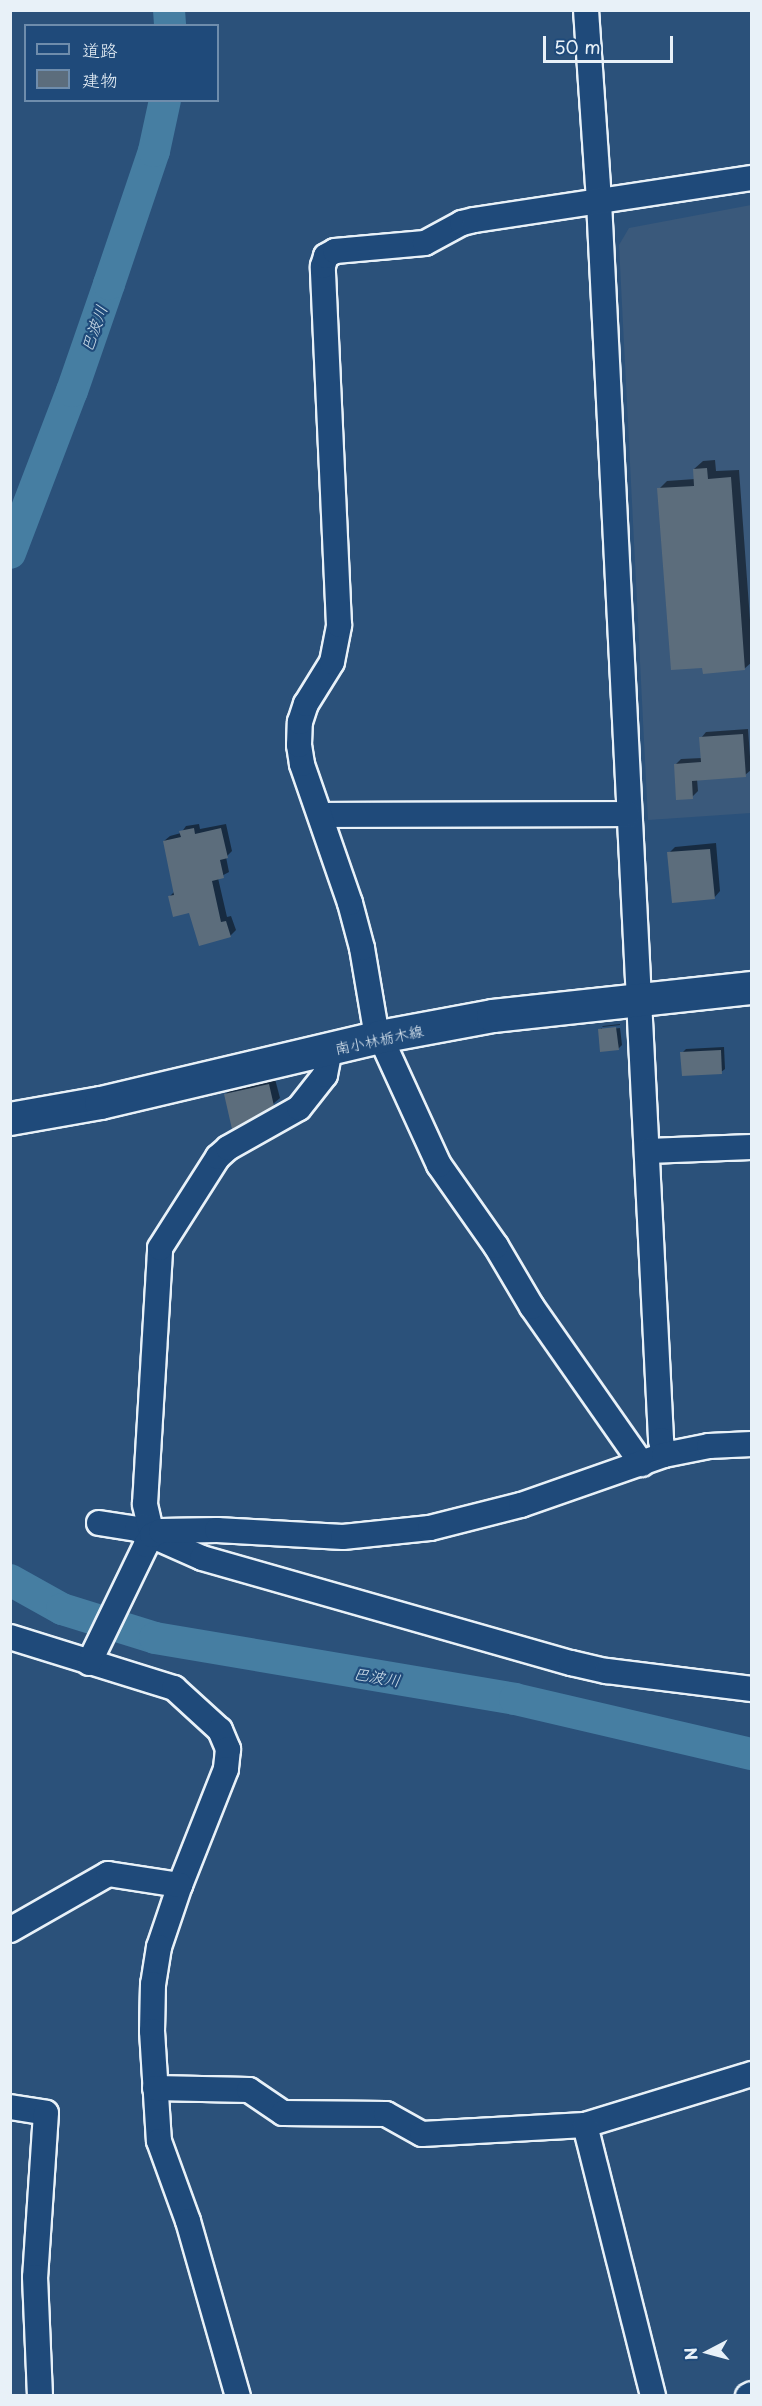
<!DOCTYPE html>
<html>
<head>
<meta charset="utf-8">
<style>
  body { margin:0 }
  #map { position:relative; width:762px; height:2406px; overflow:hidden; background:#2b517a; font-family:"Playpen Sans","Klee One",sans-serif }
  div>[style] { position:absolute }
  .built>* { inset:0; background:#3a597b }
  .shadow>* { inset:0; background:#0007 }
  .river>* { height:32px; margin:-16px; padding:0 16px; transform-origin:16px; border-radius:16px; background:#467ea2 }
  .building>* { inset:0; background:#5c6d7c }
  .roads { filter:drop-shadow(2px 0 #e8f1f8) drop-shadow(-2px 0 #e8f1f8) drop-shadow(0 2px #e8f1f8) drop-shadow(0 -2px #e8f1f8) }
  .minor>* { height:24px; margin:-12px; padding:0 12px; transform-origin:12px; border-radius:12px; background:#1f4a7a }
  .major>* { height:32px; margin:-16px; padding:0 16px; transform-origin:16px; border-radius:16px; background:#1f4a7a }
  span { translate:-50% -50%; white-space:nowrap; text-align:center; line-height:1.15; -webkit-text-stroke:4.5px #1f4a7a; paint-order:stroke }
  .street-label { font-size:15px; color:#e8f1f8 }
  .water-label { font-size:16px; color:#d0e0eb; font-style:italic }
  .frame { position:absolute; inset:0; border:12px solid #e8f1f8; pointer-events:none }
  .legend { position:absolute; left:24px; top:24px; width:195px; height:78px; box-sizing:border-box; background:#1f4a7a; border:2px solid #6f8dac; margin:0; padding:8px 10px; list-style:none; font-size:18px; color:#e8f1f8 }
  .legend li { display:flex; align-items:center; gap:12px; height:30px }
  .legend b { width:30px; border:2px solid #6f8dac }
  .north { position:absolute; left:678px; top:2322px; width:60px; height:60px; -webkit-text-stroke:4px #1f4a7a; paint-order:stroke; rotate:264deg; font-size:16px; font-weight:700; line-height:24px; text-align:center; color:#e8f1f8 }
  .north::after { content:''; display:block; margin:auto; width:21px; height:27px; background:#e8f1f8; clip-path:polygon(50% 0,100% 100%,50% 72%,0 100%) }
  .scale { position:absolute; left:543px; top:36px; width:130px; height:27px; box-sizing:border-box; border:3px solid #e8f1f8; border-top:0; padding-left:8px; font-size:18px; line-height:21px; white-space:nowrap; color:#e8f1f8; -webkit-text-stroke:4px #1f4a7a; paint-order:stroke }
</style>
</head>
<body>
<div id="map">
  <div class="built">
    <div style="clip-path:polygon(751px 205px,751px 813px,648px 820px,619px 245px,629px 228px)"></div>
  </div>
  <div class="shadow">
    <div style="clip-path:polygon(715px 460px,716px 471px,739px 470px,752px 647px,752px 662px,744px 669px,659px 489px,667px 481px,695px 479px,694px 469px,703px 461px)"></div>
    <div style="clip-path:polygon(748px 729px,751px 770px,745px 775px,697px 779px,698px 791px,692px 797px,675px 765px,681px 759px,702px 758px,701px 738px,706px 732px)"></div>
    <div style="clip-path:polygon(199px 824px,200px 829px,226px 824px,232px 851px,226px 857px,229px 872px,218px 878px,227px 917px,231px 916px,236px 930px,230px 936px,169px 897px,175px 891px,164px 841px,170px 836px,181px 833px,186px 826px)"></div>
    <div style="clip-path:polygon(716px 843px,720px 891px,714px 898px,669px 853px,675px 847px)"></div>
    <div style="clip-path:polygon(620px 1024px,620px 1025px,602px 1027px,603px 1026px)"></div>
    <div style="clip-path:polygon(602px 1028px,602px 1030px,620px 1028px,622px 1045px,618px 1049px,599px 1030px)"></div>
    <div style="clip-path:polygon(724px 1047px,725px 1069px,721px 1072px,682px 1053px,686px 1049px)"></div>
    <div style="clip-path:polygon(275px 1079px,280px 1098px,273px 1104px,226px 1094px,232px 1088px)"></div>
  </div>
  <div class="river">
    <div style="left:169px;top:10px;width:16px;rotate:86deg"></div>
    <div style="left:10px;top:553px;width:173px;rotate:-69.1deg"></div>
    <div style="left:72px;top:391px;width:113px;rotate:-70.9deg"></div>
    <div style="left:109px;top:284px;width:140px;rotate:-71.3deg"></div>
    <div style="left:154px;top:151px;width:52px;rotate:-77.8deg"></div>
    <div style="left:10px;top:1580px;width:60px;rotate:29.1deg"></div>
    <div style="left:62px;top:1609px;width:97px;rotate:17.3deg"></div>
    <div style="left:155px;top:1638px;width:365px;rotate:9.6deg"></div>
    <div style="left:515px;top:1699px;width:243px;rotate:13.1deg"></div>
  </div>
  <div class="building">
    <div style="clip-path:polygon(707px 468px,708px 479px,731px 477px,745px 670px,703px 674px,702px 668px,671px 670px,657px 488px,694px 486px,693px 469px)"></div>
    <div style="clip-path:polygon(743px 734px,746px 777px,692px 781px,693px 799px,676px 800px,674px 764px,701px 762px,699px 737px)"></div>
    <div style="clip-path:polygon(194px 828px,195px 834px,221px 828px,228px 858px,220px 860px,224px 878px,212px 881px,221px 922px,226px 921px,231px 937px,199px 946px,189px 913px,173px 917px,168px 896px,174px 895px,163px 841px,181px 837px,179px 831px)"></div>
    <div style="clip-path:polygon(710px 849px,715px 899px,672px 903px,667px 852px)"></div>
    <div style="clip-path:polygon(616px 1027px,619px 1050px,600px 1052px,598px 1029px)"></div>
    <div style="clip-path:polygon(721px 1050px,722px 1074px,682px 1076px,680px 1052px)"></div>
    <div style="clip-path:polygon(269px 1084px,274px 1106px,232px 1129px,224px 1094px)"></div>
  </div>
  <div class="roads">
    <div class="minor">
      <div style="left:586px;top:10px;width:192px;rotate:86.1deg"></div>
      <div style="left:599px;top:202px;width:1240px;rotate:87.13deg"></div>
      <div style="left:661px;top:1440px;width:15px;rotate:79deg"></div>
      <div style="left:322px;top:815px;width:306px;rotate:-0.2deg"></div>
      <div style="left:647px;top:1151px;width:105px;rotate:-2.2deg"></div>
      <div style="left:642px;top:1464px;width:192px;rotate:-125deg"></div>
      <div style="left:532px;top:1307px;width:71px;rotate:-120.5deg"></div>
      <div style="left:496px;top:1246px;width:99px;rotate:-125.1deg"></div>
      <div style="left:439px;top:1165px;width:154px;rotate:-114.6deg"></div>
      <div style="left:375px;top:1025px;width:78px;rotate:-99.6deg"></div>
      <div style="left:362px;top:948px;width:47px;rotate:-104.9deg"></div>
      <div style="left:350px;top:903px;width:147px;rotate:-109.1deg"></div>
      <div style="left:302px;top:764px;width:19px;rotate:-99deg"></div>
      <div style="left:299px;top:745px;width:23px;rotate:-88deg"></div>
      <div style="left:300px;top:722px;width:19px;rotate:-72deg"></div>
      <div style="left:306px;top:704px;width:49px;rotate:-58.2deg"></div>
      <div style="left:332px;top:662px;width:38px;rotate:-79deg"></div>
      <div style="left:339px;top:625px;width:359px;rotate:-92.6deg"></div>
      <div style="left:323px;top:266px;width:10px;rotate:-73deg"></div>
      <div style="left:326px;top:256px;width:10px;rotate:-29deg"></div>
      <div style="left:335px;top:251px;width:90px;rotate:-5.1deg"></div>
      <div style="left:425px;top:243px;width:42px;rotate:-28.4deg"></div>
      <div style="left:462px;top:223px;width:12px;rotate:-14deg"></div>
      <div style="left:474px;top:220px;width:281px;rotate:-8.6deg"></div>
      <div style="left:99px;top:1523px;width:38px;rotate:9deg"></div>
      <div style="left:137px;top:1529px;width:71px;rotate:24deg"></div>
      <div style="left:202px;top:1558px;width:384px;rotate:15.9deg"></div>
      <div style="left:571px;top:1663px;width:37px;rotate:13deg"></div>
      <div style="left:607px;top:1671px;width:146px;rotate:7.1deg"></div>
      <div style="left:152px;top:1535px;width:32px;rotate:-103deg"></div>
      <div style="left:145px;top:1504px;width:256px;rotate:-86.6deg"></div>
      <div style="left:160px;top:1248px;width:108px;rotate:-57.5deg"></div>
      <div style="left:218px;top:1157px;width:13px;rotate:-42deg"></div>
      <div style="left:228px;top:1148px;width:81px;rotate:-29.4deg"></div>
      <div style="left:299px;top:1108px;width:42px;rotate:-51.8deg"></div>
      <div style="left:325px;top:1075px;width:26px;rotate:-79deg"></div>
      <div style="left:10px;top:1637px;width:172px;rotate:17.3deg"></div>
      <div style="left:174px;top:1688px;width:62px;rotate:42.4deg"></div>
      <div style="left:220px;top:1730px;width:21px;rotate:67deg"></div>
      <div style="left:228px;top:1749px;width:20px;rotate:96deg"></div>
      <div style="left:226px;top:1769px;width:125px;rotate:111.6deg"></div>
      <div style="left:180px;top:1885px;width:65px;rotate:108.7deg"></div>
      <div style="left:159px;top:1947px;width:37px;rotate:99deg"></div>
      <div style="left:153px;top:1984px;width:47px;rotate:91.2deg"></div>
      <div style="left:152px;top:2031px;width:110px;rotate:86.4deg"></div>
      <div style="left:159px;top:2141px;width:85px;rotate:70.1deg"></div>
      <div style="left:188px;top:2221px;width:182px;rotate:74.1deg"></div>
      <div style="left:89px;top:1663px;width:131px;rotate:-64.2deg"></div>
      <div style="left:146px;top:1545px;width:12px;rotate:-59deg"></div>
      <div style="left:152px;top:1535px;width:10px;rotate:-24deg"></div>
      <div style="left:161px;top:1531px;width:56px;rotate:-1deg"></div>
      <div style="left:217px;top:1530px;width:126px;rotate:3.2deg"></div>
      <div style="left:343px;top:1537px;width:87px;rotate:-5.9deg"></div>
      <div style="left:430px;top:1528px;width:94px;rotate:-14.2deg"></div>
      <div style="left:521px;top:1505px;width:151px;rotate:-19.3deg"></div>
      <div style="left:664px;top:1455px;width:46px;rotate:-11.3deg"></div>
      <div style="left:709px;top:1446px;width:43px;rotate:-2.7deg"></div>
      <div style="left:10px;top:1930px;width:113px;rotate:-29.7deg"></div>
      <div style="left:108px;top:1874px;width:73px;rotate:8.7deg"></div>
      <div style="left:155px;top:2088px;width:94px;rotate:1.2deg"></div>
      <div style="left:249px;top:2090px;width:41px;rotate:34.1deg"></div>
      <div style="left:283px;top:2113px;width:103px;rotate:0.6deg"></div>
      <div style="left:386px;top:2114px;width:41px;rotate:29.1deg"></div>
      <div style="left:422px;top:2134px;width:163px;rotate:-3.2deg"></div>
      <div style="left:585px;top:2125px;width:175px;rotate:-17deg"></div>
      <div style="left:10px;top:2107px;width:36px;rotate:9deg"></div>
      <div style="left:46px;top:2113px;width:164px;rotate:93.8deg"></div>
      <div style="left:35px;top:2277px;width:119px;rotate:87.6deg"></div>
      <div style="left:585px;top:2125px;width:279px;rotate:75.9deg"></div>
      <div style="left:748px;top:2396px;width:4px;rotate:-27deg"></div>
    </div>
    <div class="major">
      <div style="left:10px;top:1119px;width:92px;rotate:-10deg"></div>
      <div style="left:101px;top:1103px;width:287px;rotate:-13.3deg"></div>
      <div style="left:380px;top:1037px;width:115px;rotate:-10.5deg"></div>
      <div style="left:493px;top:1016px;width:261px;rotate:-6.2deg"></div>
    </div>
  </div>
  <div class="street-label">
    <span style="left:379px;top:1039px;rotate:-12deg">南小林栃木線</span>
  </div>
  <div class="water-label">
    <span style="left:93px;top:328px;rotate:-70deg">巴波川</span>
    <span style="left:377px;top:1676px;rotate:10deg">巴波川</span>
  </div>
  <div class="frame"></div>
  <ul class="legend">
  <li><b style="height:8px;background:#1f4a7a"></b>道路</li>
  <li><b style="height:16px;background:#5c6d7c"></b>建物</li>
  </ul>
  <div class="north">N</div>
  <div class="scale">50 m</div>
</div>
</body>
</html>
